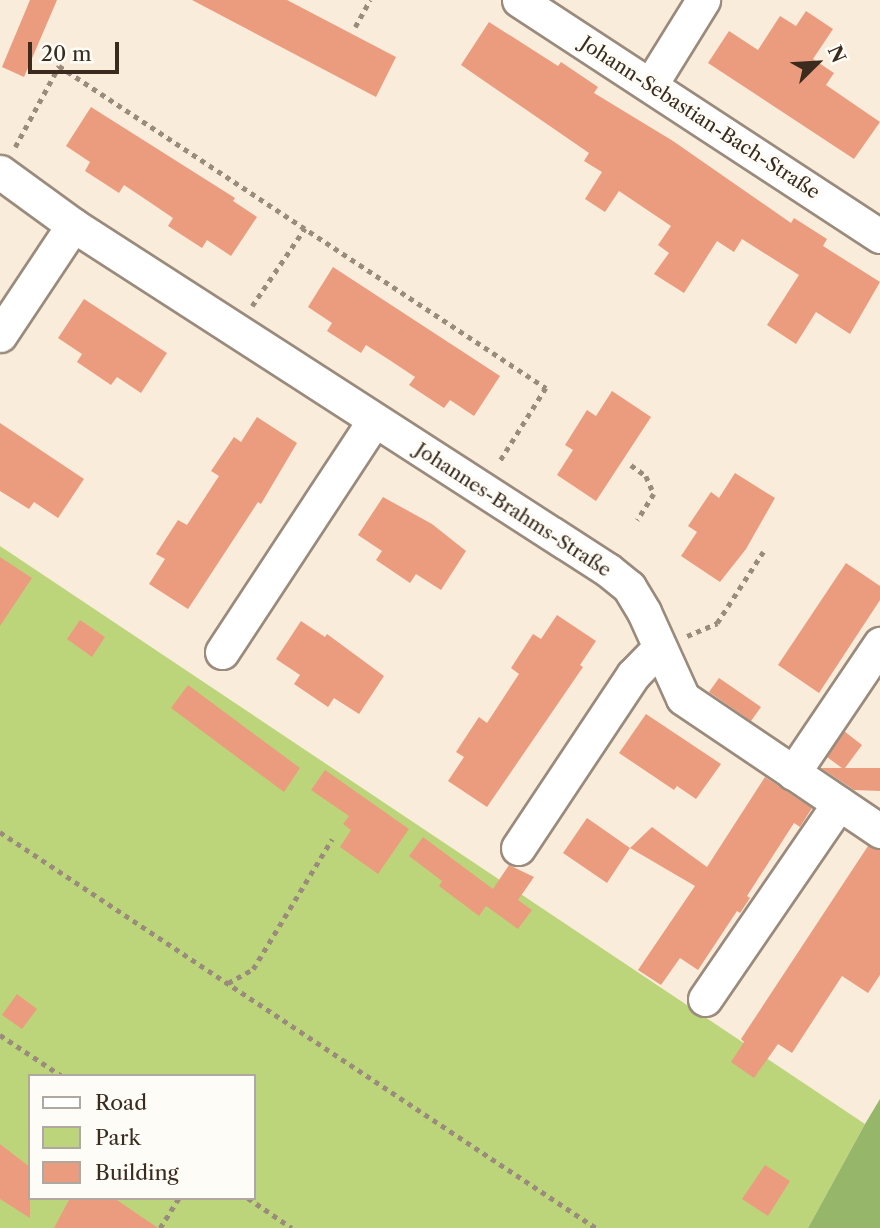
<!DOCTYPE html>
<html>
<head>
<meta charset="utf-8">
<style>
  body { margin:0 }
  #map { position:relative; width:880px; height:1228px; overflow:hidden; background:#f9ecdb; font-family:"Libre Caslon Text",serif }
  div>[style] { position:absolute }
  .green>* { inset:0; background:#bdd57a }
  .forest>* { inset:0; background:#96b66a }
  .building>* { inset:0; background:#eb9c7f }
  .path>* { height:4.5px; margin-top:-2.25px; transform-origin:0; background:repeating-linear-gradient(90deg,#9a8b7c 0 5px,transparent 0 10px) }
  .roads { filter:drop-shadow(2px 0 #9a8b7c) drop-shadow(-2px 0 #9a8b7c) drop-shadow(0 2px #9a8b7c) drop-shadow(0 -2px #9a8b7c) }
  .minor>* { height:33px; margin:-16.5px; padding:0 16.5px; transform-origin:16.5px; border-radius:16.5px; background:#fff }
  span { translate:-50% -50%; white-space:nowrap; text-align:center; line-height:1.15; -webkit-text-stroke:7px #fdfcf7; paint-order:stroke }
  .street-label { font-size:19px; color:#3b2a1e }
  .legend { position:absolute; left:28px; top:1074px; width:228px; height:126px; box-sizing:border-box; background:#fdfcf7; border:2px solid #afa8a0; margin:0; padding:9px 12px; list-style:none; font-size:21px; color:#3b2a1e }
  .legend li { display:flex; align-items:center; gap:14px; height:35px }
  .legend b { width:35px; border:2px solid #afa8a0 }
  .north { position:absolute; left:782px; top:28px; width:70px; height:70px; -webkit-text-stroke:5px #fdfcf7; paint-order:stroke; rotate:66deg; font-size:19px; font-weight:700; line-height:28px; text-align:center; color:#3b2a1e }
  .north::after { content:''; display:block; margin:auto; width:24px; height:32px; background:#3b2a1e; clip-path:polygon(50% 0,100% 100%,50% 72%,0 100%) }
  .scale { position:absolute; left:28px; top:42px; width:91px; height:32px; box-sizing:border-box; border:4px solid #3b2a1e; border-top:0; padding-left:9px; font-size:21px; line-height:24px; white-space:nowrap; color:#3b2a1e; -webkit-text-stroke:5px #fdfcf7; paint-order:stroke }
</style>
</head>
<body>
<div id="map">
  <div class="green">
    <div style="clip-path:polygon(evenodd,0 546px,865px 1124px,808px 1228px,0 1228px,0 546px,30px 1076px,254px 1076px,254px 1198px,30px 1198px,30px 1076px)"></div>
  </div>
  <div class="forest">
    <div style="clip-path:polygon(880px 1099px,880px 1228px,808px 1228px,865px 1124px)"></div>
  </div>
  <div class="building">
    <div style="clip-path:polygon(30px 0,57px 0,24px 77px,2px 67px)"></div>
    <div style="clip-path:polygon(192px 0,287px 0,396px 57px,376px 97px)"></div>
    <div style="clip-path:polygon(806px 11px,833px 29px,813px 59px,834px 73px,826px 85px,880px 122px,854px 159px,708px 63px,729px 31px,758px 50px,780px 16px,796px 26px)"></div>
    <div style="clip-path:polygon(489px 22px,558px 66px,561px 62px,598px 87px,594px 93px,673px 141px,791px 223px,794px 218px,827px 239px,823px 246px,880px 282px,850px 334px,816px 312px,796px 344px,767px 325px,799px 275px,742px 239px,734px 252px,717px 241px,684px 293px,654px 274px,669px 253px,658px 245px,671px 226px,619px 191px,605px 212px,585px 199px,602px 172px,584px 161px,589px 153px,461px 65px)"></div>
    <div style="clip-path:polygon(91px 107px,235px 198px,233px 201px,257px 217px,231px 256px,207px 240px,202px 248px,168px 226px,173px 218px,148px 201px,124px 185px,119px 193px,85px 171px,90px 162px,66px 146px)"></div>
    <div style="clip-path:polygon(333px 267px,500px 376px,474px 416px,450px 400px,444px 408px,409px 385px,415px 377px,391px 361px,366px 345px,361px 353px,327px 331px,332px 323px,308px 307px)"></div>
    <div style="clip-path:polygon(84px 299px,167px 353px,141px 393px,117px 377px,111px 385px,77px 362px,82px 354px,58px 338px)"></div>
    <div style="clip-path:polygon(612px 391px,651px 417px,596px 501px,557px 475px,573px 450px,565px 445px,587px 410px,596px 416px)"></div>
    <div style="clip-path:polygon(257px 417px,297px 443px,261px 504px,258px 502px,188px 609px,149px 584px,165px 559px,156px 554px,178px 520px,187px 525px,219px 476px,211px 471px,234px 437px,241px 442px)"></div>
    <div style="clip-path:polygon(0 423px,84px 479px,58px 518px,34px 502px,29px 509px,0 491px)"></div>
    <div style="clip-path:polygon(735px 473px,775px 498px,746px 549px,720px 582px,681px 556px,697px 532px,688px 526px,711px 492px,719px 498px)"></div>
    <div style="clip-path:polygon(383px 497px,432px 524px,466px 551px,441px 590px,416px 574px,410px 583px,376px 560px,382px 551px,358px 535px)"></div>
    <div style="clip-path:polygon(0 557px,32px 578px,0 626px)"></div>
    <div style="clip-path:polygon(846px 563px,880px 586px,880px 600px,819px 693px,778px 665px)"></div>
    <div style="clip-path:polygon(557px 615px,596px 641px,580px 665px,583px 667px,487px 807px,448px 781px,464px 757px,456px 752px,479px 717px,487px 723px,519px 674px,511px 668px,533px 634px,541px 639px)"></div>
    <div style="clip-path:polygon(80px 620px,105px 637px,92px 657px,67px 639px)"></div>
    <div style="clip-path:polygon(301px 621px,325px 637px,327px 634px,384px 676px,359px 714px,334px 698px,328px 707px,294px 684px,300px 675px,276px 659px)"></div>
    <div style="clip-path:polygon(719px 678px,761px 707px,751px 721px,709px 692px)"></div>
    <div style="clip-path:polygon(188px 685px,300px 768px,284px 792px,171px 708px)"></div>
    <div style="clip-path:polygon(646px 714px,721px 764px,696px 799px,677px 786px,674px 790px,619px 753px)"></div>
    <div style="clip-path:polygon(844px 731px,862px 745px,845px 768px,880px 768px,880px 791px,854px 790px,821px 768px,842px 768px,827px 757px)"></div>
    <div style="clip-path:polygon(325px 770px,409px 829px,378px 874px,340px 847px,351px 830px,343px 824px,349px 816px,311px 790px)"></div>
    <div style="clip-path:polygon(765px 777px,812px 808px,800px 827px,794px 823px,747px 896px,750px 898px,740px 913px,737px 911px,698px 970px,680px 958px,661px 985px,638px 970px,695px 886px,630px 848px,652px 827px,707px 867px)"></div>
    <div style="clip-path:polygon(587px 818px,630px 848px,607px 883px,563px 853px)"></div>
    <div style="clip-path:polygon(423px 837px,493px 889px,509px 865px,534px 877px,518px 900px,532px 910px,518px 929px,486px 906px,479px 916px,439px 886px,442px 881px,409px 856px)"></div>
    <div style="clip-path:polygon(868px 846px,880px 850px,880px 975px,868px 993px,842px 976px,792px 1053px,778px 1044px,754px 1078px,731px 1062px,744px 1042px,741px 1039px)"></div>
    <div style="clip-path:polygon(17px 994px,37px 1009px,22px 1029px,2px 1015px)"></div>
    <div style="clip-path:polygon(0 1144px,30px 1167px,30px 1218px,0 1199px)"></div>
    <div style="clip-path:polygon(765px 1165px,790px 1181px,768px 1216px,742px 1199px)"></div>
    <div style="clip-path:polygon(70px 1198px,114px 1198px,158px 1228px,54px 1228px)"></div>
  </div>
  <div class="path">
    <div style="left:355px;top:27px;width:31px;rotate:-61deg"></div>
    <div style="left:15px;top:147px;width:92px;rotate:-61.5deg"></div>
    <div style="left:59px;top:66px;width:584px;rotate:33.47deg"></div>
    <div style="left:546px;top:388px;width:89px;rotate:122.1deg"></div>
    <div style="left:252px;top:306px;width:94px;rotate:-55.8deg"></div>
    <div style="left:631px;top:465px;width:19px;rotate:36deg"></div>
    <div style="left:646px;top:476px;width:20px;rotate:66deg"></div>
    <div style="left:654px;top:494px;width:31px;rotate:122deg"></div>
    <div style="left:687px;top:636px;width:33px;rotate:-23deg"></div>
    <div style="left:717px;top:623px;width:85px;rotate:-57.1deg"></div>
    <div style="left:0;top:832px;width:716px;rotate:33.6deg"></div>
    <div style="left:228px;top:983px;width:29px;rotate:-29deg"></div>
    <div style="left:253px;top:969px;width:152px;rotate:-58.7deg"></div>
    <div style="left:0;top:1035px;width:74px;rotate:33.5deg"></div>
    <div style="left:248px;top:1198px;width:53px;rotate:34.3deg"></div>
    <div style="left:160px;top:1228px;width:36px;rotate:-58deg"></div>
  </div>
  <div class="roads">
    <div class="minor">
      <div style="left:519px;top:0;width:431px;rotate:33.2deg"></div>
      <div style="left:651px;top:84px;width:99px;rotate:-58.2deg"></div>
      <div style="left:0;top:172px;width:90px;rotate:36deg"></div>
      <div style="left:73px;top:225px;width:637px;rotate:32.82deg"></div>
      <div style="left:608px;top:570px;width:27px;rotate:39deg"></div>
      <div style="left:629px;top:587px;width:29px;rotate:59deg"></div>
      <div style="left:644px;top:612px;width:94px;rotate:65.6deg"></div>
      <div style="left:683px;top:698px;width:238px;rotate:34deg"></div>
      <div style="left:0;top:335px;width:132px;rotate:-56.4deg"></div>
      <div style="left:222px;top:652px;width:277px;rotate:-56.7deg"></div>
      <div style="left:793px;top:773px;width:156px;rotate:-56deg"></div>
      <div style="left:518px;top:848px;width:208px;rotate:-56.4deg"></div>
      <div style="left:633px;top:675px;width:36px;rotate:-46deg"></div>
      <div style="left:705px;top:999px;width:237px;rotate:-55.6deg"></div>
    </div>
  </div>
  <div class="street-label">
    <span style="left:700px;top:118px;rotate:33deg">Johann-Sebastian-Bach-Straße</span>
    <span style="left:513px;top:510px;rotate:33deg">Johannes-Brahms-Straße</span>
  </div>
  <ul class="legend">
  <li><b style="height:9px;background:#fff"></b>Road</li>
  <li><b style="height:19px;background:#bdd57a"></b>Park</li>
  <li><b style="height:19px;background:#eb9c7f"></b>Building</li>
  </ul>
  <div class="north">N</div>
  <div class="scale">20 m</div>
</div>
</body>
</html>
